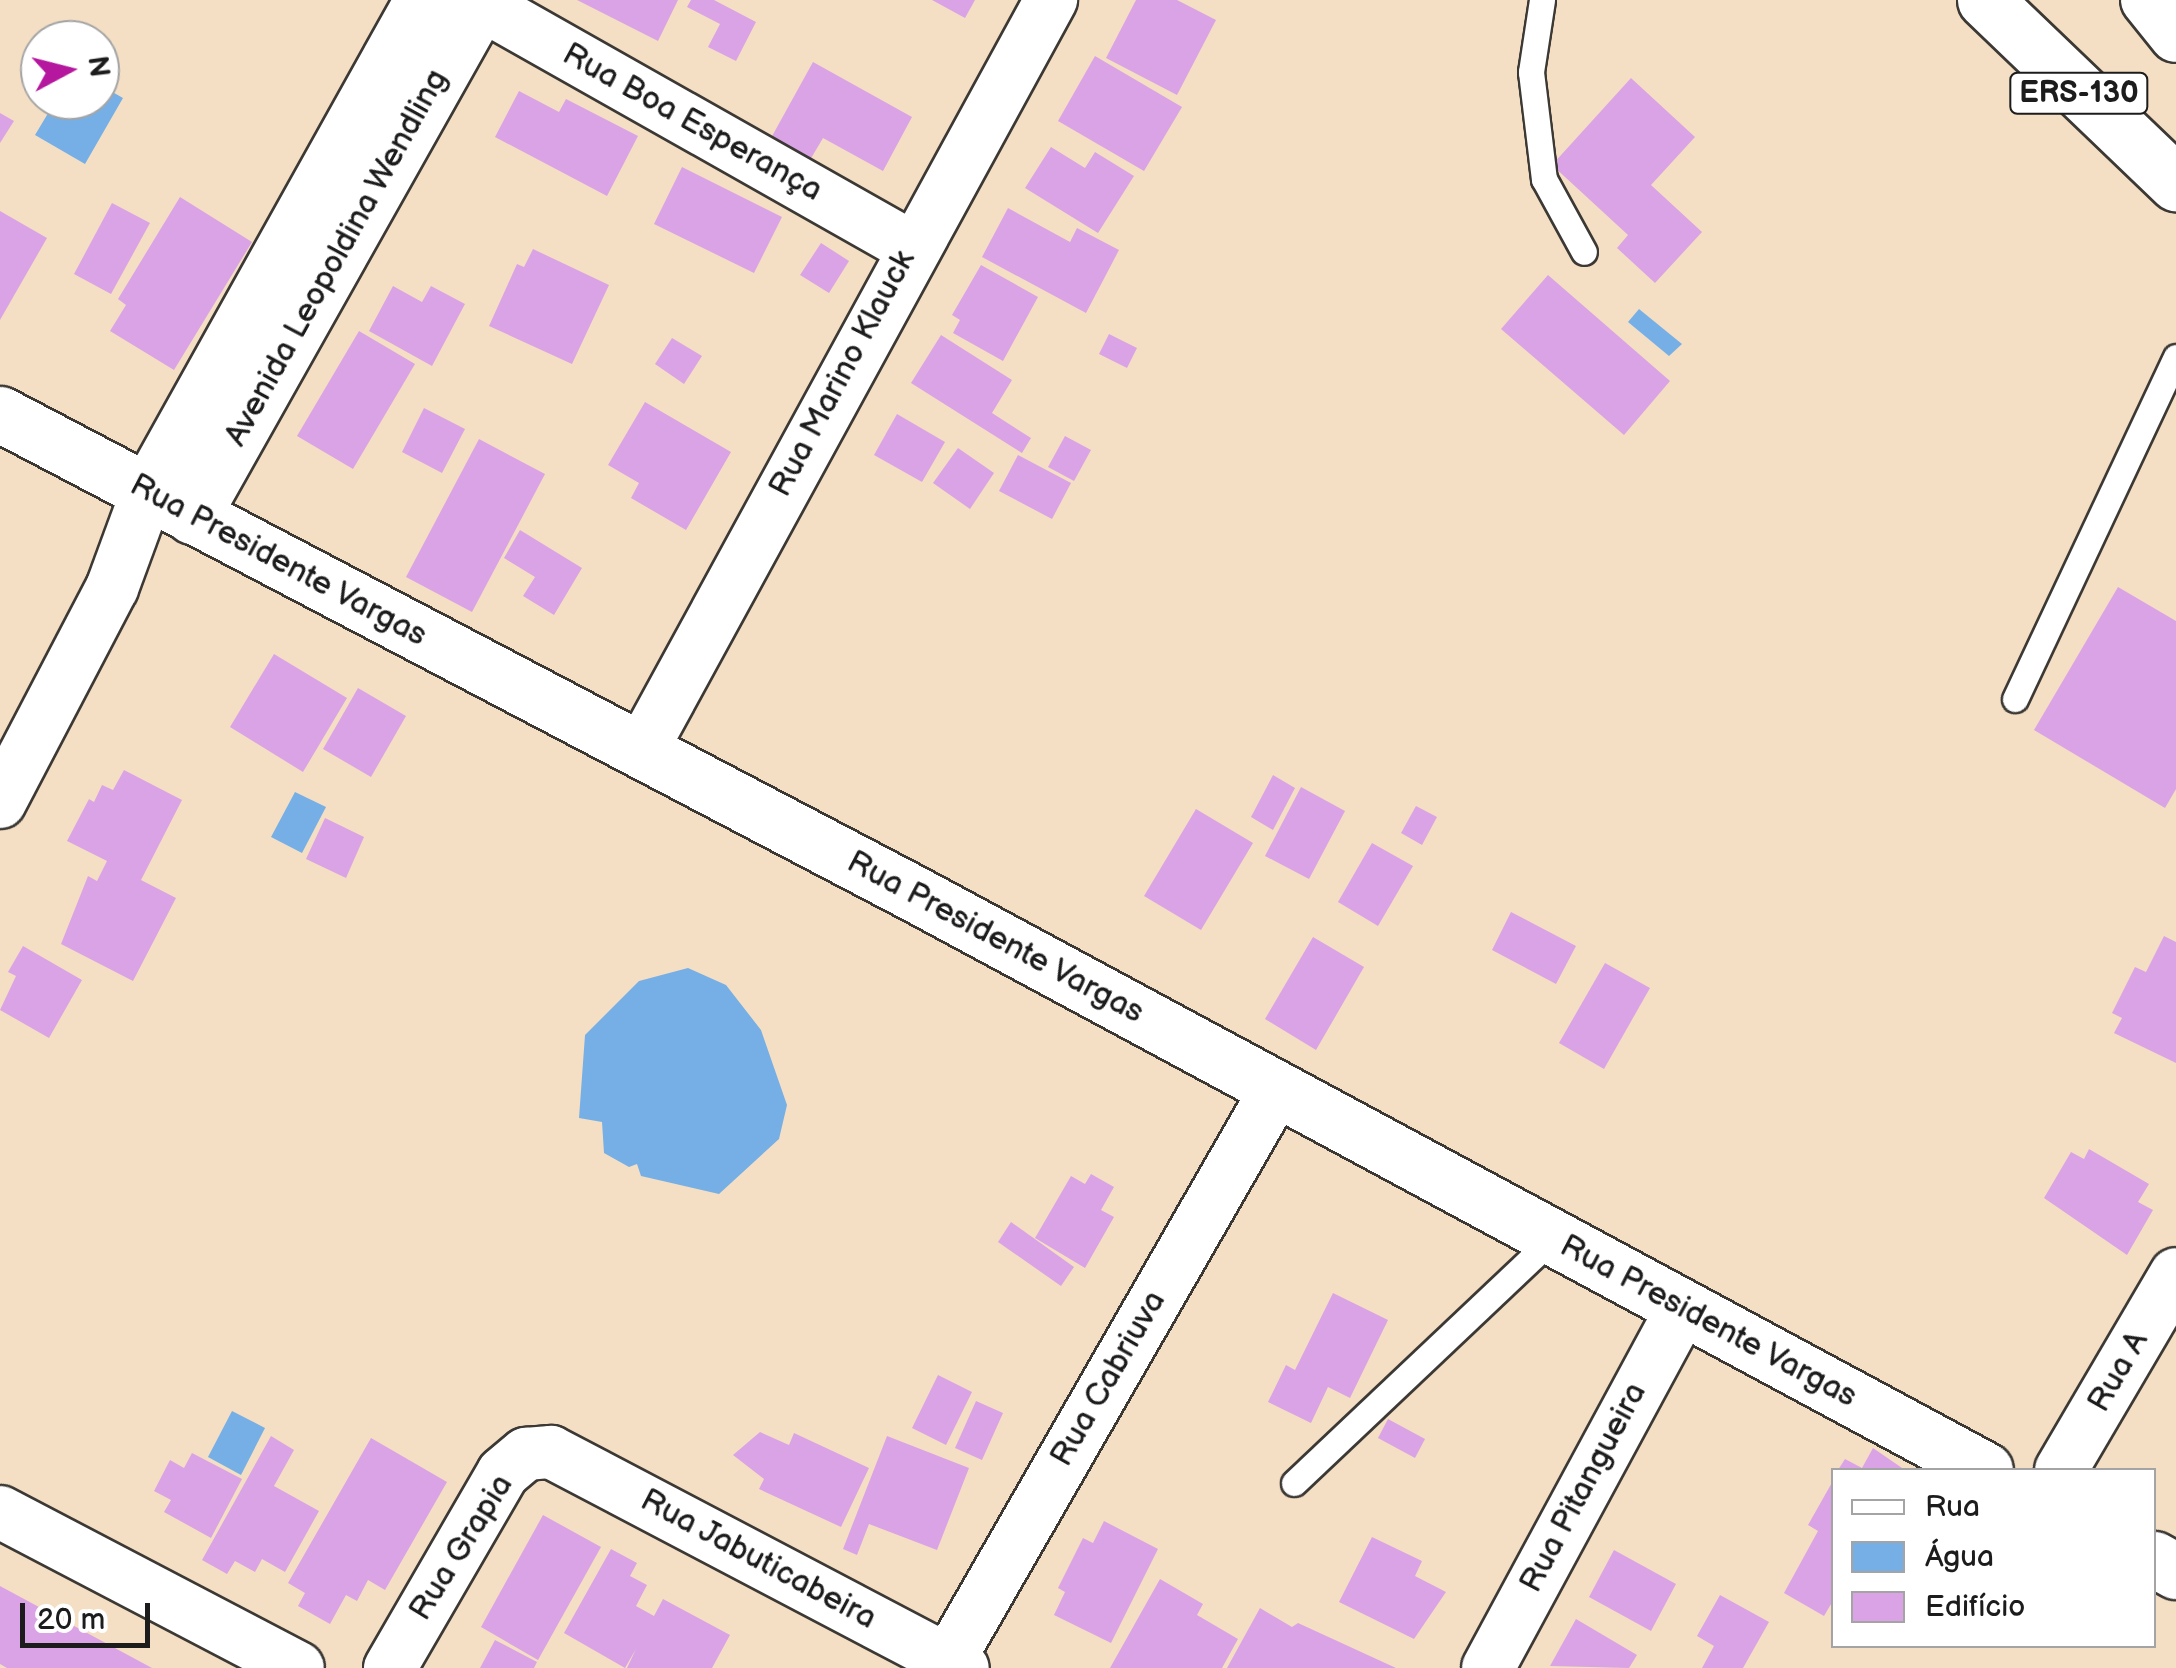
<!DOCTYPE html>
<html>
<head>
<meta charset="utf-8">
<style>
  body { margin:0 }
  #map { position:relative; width:2176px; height:1668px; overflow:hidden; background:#f4dfc4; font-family:"Balsamiq Sans",sans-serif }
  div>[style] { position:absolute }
  .water>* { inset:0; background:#76afe6 }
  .building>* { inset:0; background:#daa3e5 }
  .roads { filter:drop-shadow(2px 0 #3c3935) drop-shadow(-2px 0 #3c3935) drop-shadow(0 2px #3c3935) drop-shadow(0 -2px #3c3935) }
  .service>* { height:25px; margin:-12.5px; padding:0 12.5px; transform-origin:12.5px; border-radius:12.5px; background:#fff }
  .minor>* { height:52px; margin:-26px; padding:0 26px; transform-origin:26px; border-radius:26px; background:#fff }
  .tertiary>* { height:55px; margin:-27.5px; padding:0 27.5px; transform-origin:27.5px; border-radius:27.5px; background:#fff }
  .secondary>* { height:55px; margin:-27.5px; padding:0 27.5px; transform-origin:27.5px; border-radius:27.5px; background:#fff }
  .primary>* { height:55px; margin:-27.5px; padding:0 27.5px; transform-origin:27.5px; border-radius:27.5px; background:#fff }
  span { translate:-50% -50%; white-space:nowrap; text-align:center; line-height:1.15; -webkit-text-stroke:8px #fff; paint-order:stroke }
  .shield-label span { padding:2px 8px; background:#fff; border:2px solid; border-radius:8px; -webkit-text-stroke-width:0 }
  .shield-label { font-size:30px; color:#1c1c1c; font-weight:700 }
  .street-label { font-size:32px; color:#1c1c1c }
  .legend { position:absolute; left:1831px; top:1468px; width:325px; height:180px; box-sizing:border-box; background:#fff; border:2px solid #a4a4a4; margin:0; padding:12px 18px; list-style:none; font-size:30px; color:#1c1c1c }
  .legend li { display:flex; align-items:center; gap:20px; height:50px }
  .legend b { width:50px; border:2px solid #a4a4a4 }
  .north { position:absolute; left:20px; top:20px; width:100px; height:100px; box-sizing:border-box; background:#fff; border:2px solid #a4a4a4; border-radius:50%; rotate:83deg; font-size:28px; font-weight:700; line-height:40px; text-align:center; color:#1c1c1c }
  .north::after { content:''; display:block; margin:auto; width:35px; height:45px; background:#b5179e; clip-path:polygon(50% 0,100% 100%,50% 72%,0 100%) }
  .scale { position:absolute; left:20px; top:1603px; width:130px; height:45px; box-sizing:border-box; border:5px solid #1c1c1c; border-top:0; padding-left:12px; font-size:30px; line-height:35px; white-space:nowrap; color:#1c1c1c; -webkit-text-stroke:8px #fff; paint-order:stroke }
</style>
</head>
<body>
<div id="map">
  <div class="water">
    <div style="clip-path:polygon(100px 85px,123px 98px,85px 164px,35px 135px,56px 100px,100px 100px)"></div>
    <div style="clip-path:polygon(1639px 309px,1682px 344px,1669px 356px,1628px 322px)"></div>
    <div style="clip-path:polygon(295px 792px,326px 807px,302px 853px,271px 837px)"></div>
    <div style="clip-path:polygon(688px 968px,726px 985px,761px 1030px,787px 1105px,779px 1139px,719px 1194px,641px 1176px,637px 1164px,629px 1167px,604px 1153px,602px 1122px,579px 1118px,585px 1035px,639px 981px)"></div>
    <div style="clip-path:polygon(232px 1411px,265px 1428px,241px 1475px,208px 1457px)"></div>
  </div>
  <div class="building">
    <div style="clip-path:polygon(577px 0,678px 0,658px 41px)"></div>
    <div style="clip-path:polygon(691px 0,714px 0,756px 22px,736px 61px,708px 47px,720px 24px,687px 7px)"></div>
    <div style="clip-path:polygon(932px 0,975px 0,965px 18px)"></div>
    <div style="clip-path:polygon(1136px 0,1177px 0,1216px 20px,1177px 95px,1106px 58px)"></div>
    <div style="clip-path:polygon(1095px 56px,1182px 107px,1144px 171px,1058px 121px)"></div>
    <div style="clip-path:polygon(813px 62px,912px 117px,883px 171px,823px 138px,810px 160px,771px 138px)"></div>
    <div style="clip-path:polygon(1631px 78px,1695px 137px,1651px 185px,1702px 232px,1655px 283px,1617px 248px,1628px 235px,1552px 165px)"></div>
    <div style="clip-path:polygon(519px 91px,559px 112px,566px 99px,638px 136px,607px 196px,495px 137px)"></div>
    <div style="clip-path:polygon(0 113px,14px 121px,0 143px)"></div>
    <div style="clip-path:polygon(1051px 147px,1085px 168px,1095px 152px,1134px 176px,1098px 233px,1025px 188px)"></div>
    <div style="clip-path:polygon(682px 167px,782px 217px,754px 273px,654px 224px)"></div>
    <div style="clip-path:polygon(180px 197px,252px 242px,174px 370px,110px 331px,126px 305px,118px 299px)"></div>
    <div style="clip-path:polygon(112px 203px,150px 223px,111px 294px,74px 274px)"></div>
    <div style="clip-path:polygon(1008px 208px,1070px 242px,1077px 228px,1119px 250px,1086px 313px,982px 257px)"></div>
    <div style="clip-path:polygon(0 211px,47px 238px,0 320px)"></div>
    <div style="clip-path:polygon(821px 243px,849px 261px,829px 293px,800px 275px)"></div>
    <div style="clip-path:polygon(533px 249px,609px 285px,572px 364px,489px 326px,517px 264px,524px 267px)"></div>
    <div style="clip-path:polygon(981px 265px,1038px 297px,1003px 361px,953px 333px,960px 320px,952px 315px)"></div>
    <div style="clip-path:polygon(1548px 275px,1670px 381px,1624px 435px,1501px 329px)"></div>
    <div style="clip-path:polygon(393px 286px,422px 302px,431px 286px,465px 304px,432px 366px,369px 331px)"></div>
    <div style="clip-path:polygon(359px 331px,415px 364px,353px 469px,297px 436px)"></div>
    <div style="clip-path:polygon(1109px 334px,1137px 348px,1127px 368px,1099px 354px)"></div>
    <div style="clip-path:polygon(941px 335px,1012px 380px,992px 413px,1031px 438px,1022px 453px,911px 383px)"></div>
    <div style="clip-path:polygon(672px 338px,702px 356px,684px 384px,655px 364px)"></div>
    <div style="clip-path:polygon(645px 402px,731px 452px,686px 530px,631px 498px,639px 483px,608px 465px)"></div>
    <div style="clip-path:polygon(424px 408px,465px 429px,442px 473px,402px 452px)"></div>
    <div style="clip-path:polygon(897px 414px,945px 442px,922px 482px,874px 455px)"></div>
    <div style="clip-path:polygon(1065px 436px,1091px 450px,1074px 481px,1048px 467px)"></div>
    <div style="clip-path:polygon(479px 439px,545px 474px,472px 612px,406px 577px)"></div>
    <div style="clip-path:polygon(958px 448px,994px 473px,970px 509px,933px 483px)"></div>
    <div style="clip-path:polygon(1018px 455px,1071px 483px,1052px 519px,999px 491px)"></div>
    <div style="clip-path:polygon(520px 530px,582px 568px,554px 615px,523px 596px,535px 577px,504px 558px)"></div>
    <div style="clip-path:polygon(2118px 587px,2176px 621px,2176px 789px,2165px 808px,2034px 730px)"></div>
    <div style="clip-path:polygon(274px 654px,347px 698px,303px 772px,230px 727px)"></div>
    <div style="clip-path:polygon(358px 688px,406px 716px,371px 777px,323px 749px)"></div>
    <div style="clip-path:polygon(124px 770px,182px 800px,141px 880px,176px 898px,133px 981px,61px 944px,88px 876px,97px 881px,107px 861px,67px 841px,89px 799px,94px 802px,102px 785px,113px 790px)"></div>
    <div style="clip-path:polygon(1273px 775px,1295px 788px,1273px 830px,1251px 817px)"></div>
    <div style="clip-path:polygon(1301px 787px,1345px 811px,1309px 879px,1265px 856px)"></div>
    <div style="clip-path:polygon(1416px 806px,1437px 817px,1422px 845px,1401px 833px)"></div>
    <div style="clip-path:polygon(1196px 809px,1253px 843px,1201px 930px,1144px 896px)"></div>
    <div style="clip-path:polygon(325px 818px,364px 837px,346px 878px,306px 859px)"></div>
    <div style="clip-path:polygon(1372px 843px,1413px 866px,1378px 926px,1338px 902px)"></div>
    <div style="clip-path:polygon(1511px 912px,1576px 946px,1556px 984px,1492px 950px)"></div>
    <div style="clip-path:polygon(2164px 936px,2176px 942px,2176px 1063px,2114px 1033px,2122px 1018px,2112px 1013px,2135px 967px,2146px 972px)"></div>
    <div style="clip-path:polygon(1313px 937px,1364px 967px,1316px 1050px,1265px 1019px)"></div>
    <div style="clip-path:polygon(23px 946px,82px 980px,49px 1038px,0 1010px,16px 976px,8px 972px)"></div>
    <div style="clip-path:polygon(1605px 963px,1650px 988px,1604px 1069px,1559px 1043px)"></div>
    <div style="clip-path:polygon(2089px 1149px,2149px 1184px,2138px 1202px,2153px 1210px,2127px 1255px,2044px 1198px,2071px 1152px,2084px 1159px)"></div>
    <div style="clip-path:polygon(1091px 1174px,1114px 1187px,1101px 1210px,1114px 1217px,1085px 1268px,1035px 1238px,1071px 1176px,1085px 1184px)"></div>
    <div style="clip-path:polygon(1011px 1222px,1074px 1267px,1061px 1286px,998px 1242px)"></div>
    <div style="clip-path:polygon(1333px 1293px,1388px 1320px,1350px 1398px,1328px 1387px,1311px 1423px,1268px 1402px,1286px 1365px,1295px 1370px)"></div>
    <div style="clip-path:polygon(938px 1375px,972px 1392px,946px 1445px,912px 1428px)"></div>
    <div style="clip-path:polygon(976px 1401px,1003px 1413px,982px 1460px,955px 1448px)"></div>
    <div style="clip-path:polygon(1388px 1419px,1425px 1439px,1415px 1458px,1378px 1438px)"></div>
    <div style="clip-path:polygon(760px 1432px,789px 1445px,794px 1433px,869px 1468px,841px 1527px,759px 1489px,764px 1479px,733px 1455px)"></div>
    <div style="clip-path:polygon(271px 1436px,294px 1450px,274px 1486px,319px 1511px,285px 1572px,262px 1559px,255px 1572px,235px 1561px,227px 1574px,202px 1560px)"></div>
    <div style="clip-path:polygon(887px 1436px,969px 1468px,937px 1550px,869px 1524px,857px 1555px,843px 1549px)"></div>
    <div style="clip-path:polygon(371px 1438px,447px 1482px,385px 1590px,368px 1580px,357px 1601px,346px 1595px,330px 1624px,298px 1606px,305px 1593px,288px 1583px)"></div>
    <div style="clip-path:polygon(1873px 1448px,1905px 1470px,1838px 1470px,1845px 1459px,1862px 1468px)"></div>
    <div style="clip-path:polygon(192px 1453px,242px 1479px,211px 1538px,164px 1512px,171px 1500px,154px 1491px,170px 1460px,184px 1468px)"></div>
    <div style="clip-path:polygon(1834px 1479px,1834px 1599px,1824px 1616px,1784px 1593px,1818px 1531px,1808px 1525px)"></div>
    <div style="clip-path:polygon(543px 1515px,601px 1547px,538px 1660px,481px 1627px)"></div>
    <div style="clip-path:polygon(1104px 1521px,1158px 1549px,1111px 1643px,1054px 1615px,1065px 1592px,1058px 1588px,1083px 1538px,1093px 1543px)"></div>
    <div style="clip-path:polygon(1372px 1537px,1422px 1561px,1415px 1576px,1446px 1592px,1414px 1639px,1339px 1602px)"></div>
    <div style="clip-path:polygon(611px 1549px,637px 1563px,630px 1576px,647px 1585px,636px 1606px,654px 1616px,663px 1599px,730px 1635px,712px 1668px,627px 1668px,636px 1649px,625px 1668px,564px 1633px)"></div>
    <div style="clip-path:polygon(1614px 1550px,1676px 1584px,1651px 1631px,1589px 1597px)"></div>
    <div style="clip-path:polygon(1160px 1579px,1203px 1604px,1197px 1615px,1238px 1639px,1222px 1668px,1110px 1668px)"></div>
    <div style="clip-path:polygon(0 1586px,152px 1668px,7px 1668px,0 1664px)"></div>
    <div style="clip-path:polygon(1720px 1595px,1769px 1622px,1743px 1668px,1702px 1668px,1714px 1646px,1697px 1636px)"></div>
    <div style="clip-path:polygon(1260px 1608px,1292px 1627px,1298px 1623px,1396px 1668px,1227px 1668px)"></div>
    <div style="clip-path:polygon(1576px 1619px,1637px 1655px,1629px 1668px,1550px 1666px)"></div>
    <div style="clip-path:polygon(495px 1640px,537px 1662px,534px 1668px,480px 1668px)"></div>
  </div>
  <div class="roads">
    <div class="service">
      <div style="left:1542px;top:0;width:73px;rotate:98.7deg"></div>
      <div style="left:1531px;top:72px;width:108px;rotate:83.1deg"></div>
      <div style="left:1544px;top:179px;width:83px;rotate:61.3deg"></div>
      <div style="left:2015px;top:699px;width:378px;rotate:-64.8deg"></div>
      <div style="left:1294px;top:1483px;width:355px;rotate:-43.4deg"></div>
    </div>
    <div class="minor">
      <div style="left:474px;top:0;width:502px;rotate:29.48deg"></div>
      <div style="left:2147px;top:0;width:46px;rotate:51.1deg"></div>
      <div style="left:641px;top:751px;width:856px;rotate:-61.37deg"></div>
      <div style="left:0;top:802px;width:242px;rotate:-62.4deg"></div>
      <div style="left:112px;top:588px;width:101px;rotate:-69.8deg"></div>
      <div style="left:2061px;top:1470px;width:227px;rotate:-59.6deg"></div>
      <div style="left:0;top:1512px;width:336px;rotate:27.6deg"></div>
      <div style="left:390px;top:1668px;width:225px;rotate:-59.9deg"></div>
      <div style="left:503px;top:1473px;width:30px;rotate:-40deg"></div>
      <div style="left:526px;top:1454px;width:25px;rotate:-5deg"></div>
      <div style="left:551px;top:1452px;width:465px;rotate:27.7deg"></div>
      <div style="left:944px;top:1668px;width:667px;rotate:-60.13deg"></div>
      <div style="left:1488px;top:1668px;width:408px;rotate:-61.6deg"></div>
    </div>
    <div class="tertiary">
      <div style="left:147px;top:493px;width:565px;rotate:-60.85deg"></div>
      <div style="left:192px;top:516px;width:592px;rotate:-60.66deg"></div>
    </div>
    <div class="secondary">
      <div style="left:0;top:414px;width:1033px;rotate:27.68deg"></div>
      <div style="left:915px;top:894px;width:1215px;rotate:28.29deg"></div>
      <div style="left:2154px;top:1559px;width:25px;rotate:29deg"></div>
    </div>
    <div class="primary">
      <div style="left:1985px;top:0;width:265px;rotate:43.8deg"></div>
    </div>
  </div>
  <div class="shield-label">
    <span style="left:2079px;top:93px">ERS-130</span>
  </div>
  <div class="street-label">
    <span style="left:692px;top:123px;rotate:29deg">Rua Boa Esperança</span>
    <span style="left:337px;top:258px;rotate:-61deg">Avenida Leopoldina Wendling</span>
    <span style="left:843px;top:374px;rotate:-62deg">Rua Marino Klauck</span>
    <span style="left:278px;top:561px;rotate:28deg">Rua Presidente Vargas</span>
    <span style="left:995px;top:938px;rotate:28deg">Rua Presidente Vargas</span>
    <span style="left:1708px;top:1322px;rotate:28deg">Rua Presidente Vargas</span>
    <span style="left:2119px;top:1372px;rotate:-60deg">Rua A</span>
    <span style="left:1109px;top:1379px;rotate:-60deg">Rua Cabriuva</span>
    <span style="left:1584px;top:1488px;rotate:-62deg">Rua Pitangueira</span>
    <span style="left:462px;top:1548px;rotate:-58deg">Rua Grapia</span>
    <span style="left:758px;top:1560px;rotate:28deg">Rua Jabuticabeira</span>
  </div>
  <ul class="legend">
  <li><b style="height:12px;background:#fff"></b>Rua</li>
  <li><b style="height:28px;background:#76afe6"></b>Água</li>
  <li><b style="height:28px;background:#daa3e5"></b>Edifício</li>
  </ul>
  <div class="north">N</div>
  <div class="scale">20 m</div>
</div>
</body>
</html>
